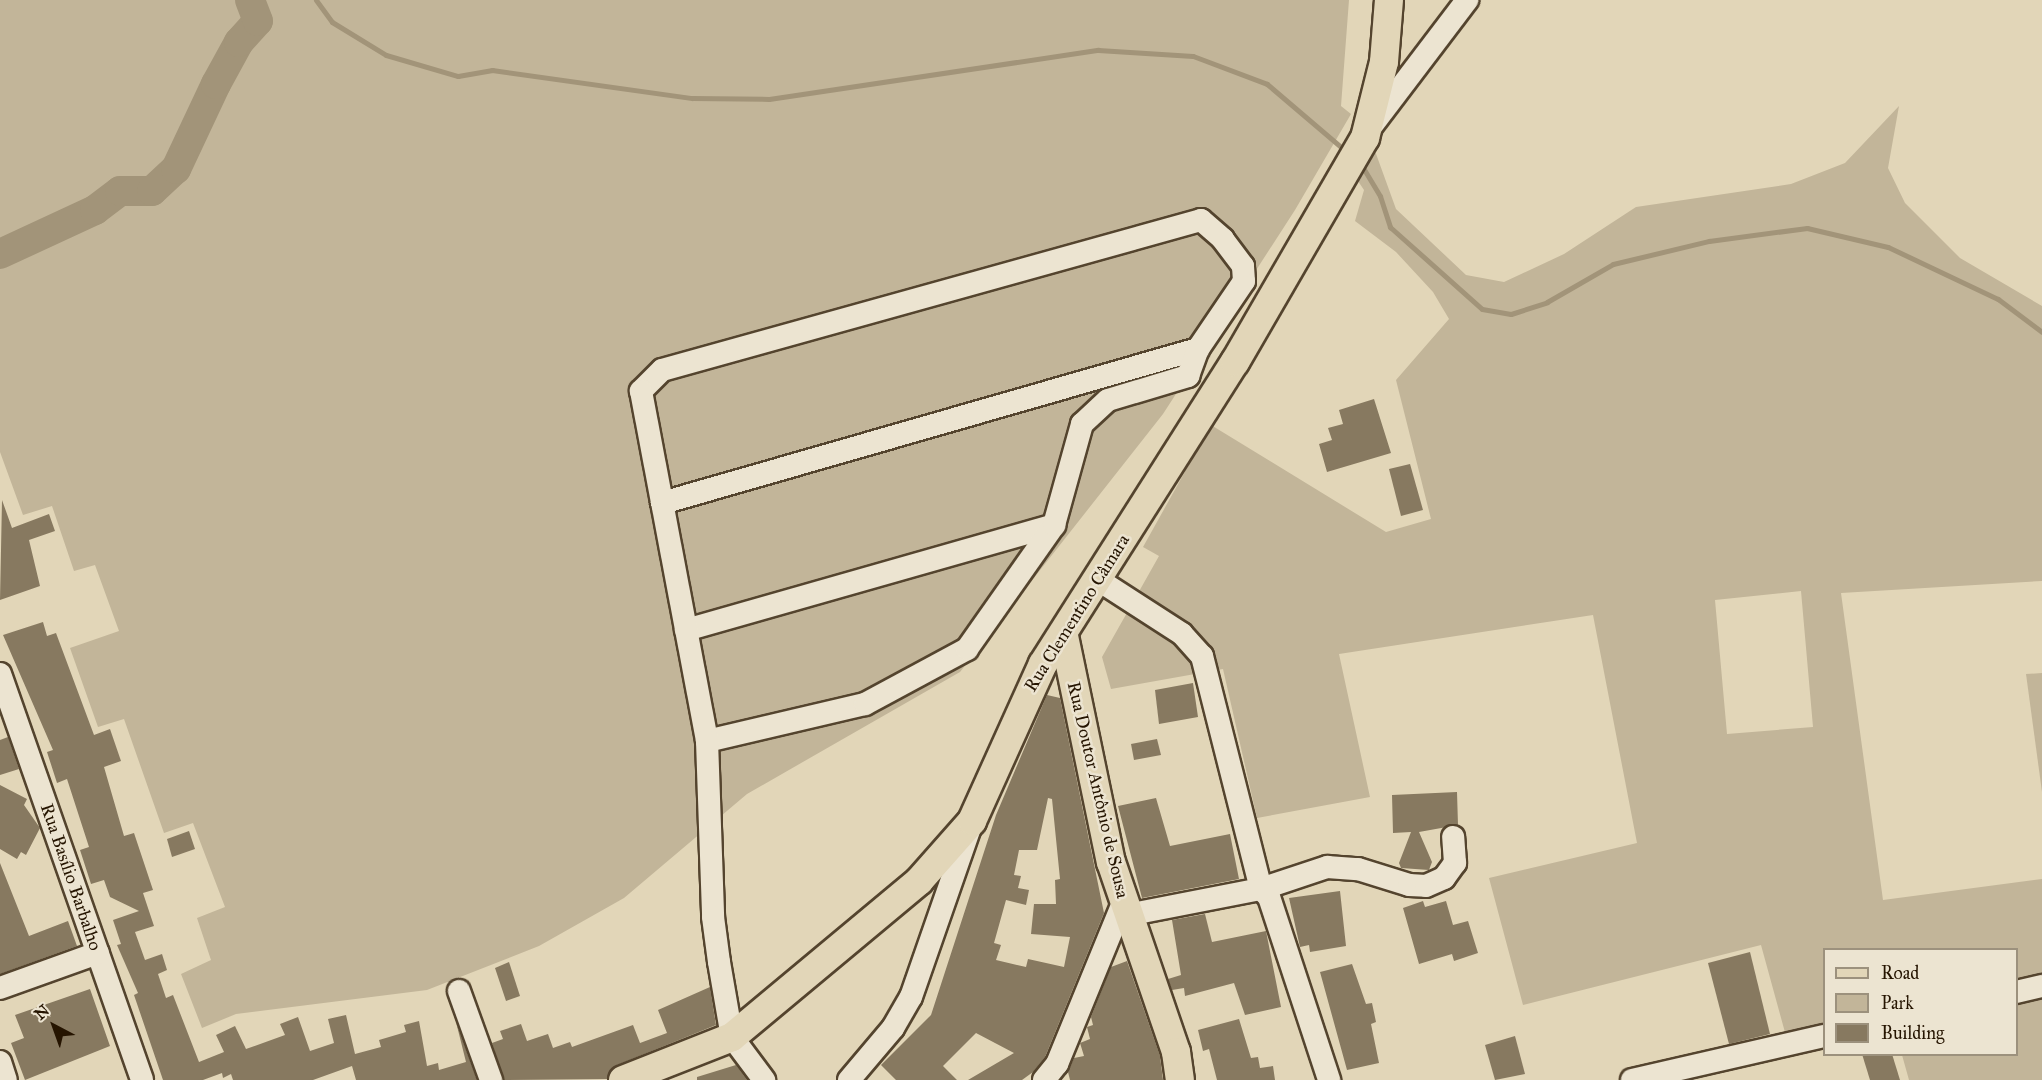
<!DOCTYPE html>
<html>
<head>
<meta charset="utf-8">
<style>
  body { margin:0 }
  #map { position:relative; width:2042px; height:1080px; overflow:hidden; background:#e2d6b8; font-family:"IM FELL Great Primer",serif }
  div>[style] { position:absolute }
  .green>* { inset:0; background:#c2b599 }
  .stream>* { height:5px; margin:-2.5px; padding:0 2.5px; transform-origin:2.5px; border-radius:2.5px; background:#a29479 }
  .river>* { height:30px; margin:-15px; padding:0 15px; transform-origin:15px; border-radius:15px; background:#a29479 }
  .building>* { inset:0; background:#877960 }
  .roads { filter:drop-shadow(2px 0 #54442e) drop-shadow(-2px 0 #54442e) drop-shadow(0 2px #54442e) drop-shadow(0 -2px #54442e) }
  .minor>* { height:22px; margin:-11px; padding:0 11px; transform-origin:11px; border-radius:11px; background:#ece4d1 }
  .major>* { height:28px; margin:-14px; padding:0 14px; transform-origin:14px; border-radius:14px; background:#e2d6b8 }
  span { translate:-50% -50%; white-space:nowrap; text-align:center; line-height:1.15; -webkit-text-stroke:5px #ece4d1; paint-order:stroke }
  .street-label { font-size:18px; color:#251400 }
  .legend { position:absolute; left:1823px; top:948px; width:195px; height:108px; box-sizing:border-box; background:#ece4d1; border:2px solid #9c917d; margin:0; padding:8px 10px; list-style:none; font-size:18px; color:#251400 }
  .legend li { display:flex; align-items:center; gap:12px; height:30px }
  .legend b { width:30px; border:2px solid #9c917d }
  .north { position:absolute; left:24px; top:996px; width:60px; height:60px; -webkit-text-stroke:4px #ece4d1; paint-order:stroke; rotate:319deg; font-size:16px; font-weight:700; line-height:24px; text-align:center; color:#251400 }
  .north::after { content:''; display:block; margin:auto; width:21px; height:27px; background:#251400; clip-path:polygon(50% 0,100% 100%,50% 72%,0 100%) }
</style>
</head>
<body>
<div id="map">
  <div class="green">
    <div style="clip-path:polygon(0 0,1349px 0,1341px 106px,1351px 114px,1295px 210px,1163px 414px,960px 672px,747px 794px,624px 898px,539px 946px,427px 990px,236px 1014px,202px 1028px,181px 974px,211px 960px,197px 918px,225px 907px,193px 823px,164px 833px,124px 719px,98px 727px,70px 648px,119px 631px,95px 565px,74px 571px,52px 506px,23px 515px,0 452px)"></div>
    <div style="clip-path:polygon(evenodd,1899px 106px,1888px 168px,1905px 203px,1960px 258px,2042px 306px,2042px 581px,1841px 593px,1883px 900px,2042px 879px,2042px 1080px,1909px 1080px,1902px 1055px,2016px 1054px,2016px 950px,1824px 950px,1824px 1028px,1786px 1036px,1761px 945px,1523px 1005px,1489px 878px,1637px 843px,1593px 615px,1339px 654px,1370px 797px,1257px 818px,1223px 669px,1111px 689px,1102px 657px,1159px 556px,1143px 547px,1211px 425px,1386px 532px,1431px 519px,1396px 380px,1449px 319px,1433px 292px,1396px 252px,1355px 221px,1364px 190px,1354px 175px,1375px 151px,1396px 209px,1466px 275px,1504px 282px,1564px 254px,1636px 207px,1791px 184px,1845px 163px,1899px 106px,1801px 591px,1813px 727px,1727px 734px,1715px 600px,1801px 591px)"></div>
    <div style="clip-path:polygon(2042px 673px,2042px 792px,2026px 674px)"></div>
  </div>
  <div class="stream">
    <div style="left:316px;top:0;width:27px;rotate:54deg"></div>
    <div style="left:332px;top:22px;width:63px;rotate:31.4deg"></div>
    <div style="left:386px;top:55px;width:75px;rotate:16.3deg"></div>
    <div style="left:458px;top:76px;width:35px;rotate:-10deg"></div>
    <div style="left:492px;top:70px;width:202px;rotate:8deg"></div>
    <div style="left:692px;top:98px;width:77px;rotate:0.7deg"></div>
    <div style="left:769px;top:99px;width:333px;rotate:-8.5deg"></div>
    <div style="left:1098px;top:50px;width:95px;rotate:3.6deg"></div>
    <div style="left:1193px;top:56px;width:79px;rotate:20.7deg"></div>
    <div style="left:1267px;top:84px;width:105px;rotate:40.4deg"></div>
    <div style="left:1362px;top:166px;width:35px;rotate:59deg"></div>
    <div style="left:1380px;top:196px;width:33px;rotate:72deg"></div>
    <div style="left:1390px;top:227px;width:123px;rotate:41.7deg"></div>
    <div style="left:1482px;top:309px;width:29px;rotate:10deg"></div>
    <div style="left:1511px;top:314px;width:38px;rotate:-18deg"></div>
    <div style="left:1547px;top:302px;width:76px;rotate:-29.9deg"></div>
    <div style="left:1613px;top:264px;width:99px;rotate:-13.5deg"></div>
    <div style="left:1709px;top:241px;width:99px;rotate:-7.6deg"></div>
    <div style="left:1807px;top:228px;width:83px;rotate:13.2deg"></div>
    <div style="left:1888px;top:247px;width:122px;rotate:25.3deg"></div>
    <div style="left:1998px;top:299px;width:55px;rotate:36.9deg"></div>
  </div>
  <div class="river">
    <div style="left:0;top:254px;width:105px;rotate:-24.9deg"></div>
    <div style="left:95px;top:210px;width:31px;rotate:-37deg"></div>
    <div style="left:120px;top:191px;width:32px"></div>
    <div style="left:152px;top:191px;width:33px;rotate:-43deg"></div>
    <div style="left:176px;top:169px;width:94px;rotate:-64.8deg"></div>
    <div style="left:216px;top:84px;width:48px;rotate:-61.3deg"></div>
    <div style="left:239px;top:42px;width:28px;rotate:-48deg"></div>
    <div style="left:258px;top:21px;width:22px;rotate:-111deg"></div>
  </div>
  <div class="building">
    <div style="clip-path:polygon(1374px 399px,1391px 453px,1327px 472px,1319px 444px,1332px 440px,1328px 428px,1343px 424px,1339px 410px)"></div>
    <div style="clip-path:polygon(1410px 464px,1423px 510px,1401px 516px,1389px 469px)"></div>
    <div style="clip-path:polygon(2px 500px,12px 528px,49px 514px,55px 531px,29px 540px,40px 586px,0 600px)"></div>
    <div style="clip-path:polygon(43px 622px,47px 636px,56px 633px,94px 735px,110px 729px,121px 761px,104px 767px,124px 836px,134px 833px,153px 890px,143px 893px,154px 926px,135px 932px,145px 960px,162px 954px,167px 970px,158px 974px,166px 998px,173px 995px,199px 1062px,224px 1052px,216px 1035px,235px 1026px,246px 1049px,285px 1035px,280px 1024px,298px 1017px,310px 1051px,334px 1043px,328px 1019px,346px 1015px,355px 1054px,381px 1047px,379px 1040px,406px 1032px,404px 1025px,419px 1021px,427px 1066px,438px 1063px,439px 1070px,466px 1062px,456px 1022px,477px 1080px,356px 1080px,352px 1066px,313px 1080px,233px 1080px,231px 1074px,223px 1078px,222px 1073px,203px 1080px,163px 1080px,134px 995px,138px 993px,117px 945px,121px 944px,113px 920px,139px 911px,110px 897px,104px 880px,91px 884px,80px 850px,89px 847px,67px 779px,57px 783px,47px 752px,53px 750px,3px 635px)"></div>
    <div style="clip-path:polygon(1193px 683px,1198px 717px,1159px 724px,1155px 690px)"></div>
    <div style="clip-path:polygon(evenodd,1047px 695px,1060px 698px,1104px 913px,1045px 1057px,1033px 1072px,1022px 1080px,968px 1080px,1014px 1053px,976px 1033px,943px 1066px,957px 1080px,896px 1080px,881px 1065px,931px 1015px,996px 815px,1047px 695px,1048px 798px,1052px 799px,1060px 879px,1055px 880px,1056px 904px,1034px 904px,1031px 934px,1070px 937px,1064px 967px,1028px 959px,1026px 967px,996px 960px,1001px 945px,994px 943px,1006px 900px,1026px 905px,1029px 890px,1018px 888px,1021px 876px,1014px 875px,1019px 850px,1037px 850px,1048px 798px)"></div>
    <div style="clip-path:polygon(8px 737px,19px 769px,0 775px,0 740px)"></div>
    <div style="clip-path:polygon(1157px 739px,1161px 755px,1134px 760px,1131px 744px)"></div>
    <div style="clip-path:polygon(0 785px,27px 799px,24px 805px,40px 828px,26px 855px,21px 852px,17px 859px,0 849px)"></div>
    <div style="clip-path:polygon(1457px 792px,1458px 825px,1419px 832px,1432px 862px,1429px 870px,1401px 868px,1399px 863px,1411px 832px,1393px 833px,1392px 795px)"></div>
    <div style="clip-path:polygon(1156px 798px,1170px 846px,1230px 834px,1239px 879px,1142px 898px,1118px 806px)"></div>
    <div style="clip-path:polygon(189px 831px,195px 849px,172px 857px,167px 839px)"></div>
    <div style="clip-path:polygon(0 863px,29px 936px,68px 921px,77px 946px,0 974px)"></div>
    <div style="clip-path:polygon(1340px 891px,1346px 946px,1310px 952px,1309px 945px,1300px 947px,1289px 898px)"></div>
    <div style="clip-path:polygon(1423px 901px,1425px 907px,1446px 901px,1453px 925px,1468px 921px,1478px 953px,1454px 961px,1452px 954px,1419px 964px,1403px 908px)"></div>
    <div style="clip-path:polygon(1205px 914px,1212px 942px,1266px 931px,1281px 1007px,1245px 1015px,1234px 983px,1185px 996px,1184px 988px,1172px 990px,1168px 979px,1181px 975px,1172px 920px)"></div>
    <div style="clip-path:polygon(1750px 952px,1770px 1034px,1729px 1044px,1708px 963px)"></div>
    <div style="clip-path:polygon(1127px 961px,1160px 1056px,1163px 1080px,1070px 1080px,1068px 1072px,1074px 1058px,1084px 1056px,1080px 1043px,1090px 1039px,1087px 1027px,1093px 1025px,1091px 1017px,1111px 967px)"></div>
    <div style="clip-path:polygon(509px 962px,520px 996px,506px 1001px,495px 968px)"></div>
    <div style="clip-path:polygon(1352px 964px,1366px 1004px,1372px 1003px,1376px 1022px,1371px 1024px,1379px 1063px,1347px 1070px,1320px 972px)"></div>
    <div style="clip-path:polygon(710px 987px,716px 1025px,617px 1065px,607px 1079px,504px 1080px,492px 1043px,503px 1039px,500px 1031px,521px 1024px,527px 1041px,548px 1034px,553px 1048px,570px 1042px,572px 1047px,633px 1025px,640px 1043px,667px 1033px,658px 1010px)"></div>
    <div style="clip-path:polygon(90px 989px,110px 1046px,25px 1080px,11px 1043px,24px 1038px,15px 1015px)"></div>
    <div style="clip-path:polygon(1239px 1019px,1251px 1058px,1258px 1057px,1260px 1068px,1273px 1066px,1275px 1080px,1217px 1080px,1209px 1049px,1203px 1051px,1198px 1030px)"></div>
    <div style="clip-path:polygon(1515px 1036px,1525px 1074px,1495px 1080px,1485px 1045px)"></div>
    <div style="clip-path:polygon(1862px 1054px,1892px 1054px,1900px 1080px,1870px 1080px)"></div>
    <div style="clip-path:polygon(736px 1065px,747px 1080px,697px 1080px,697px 1077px)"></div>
  </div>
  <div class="roads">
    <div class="minor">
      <div style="left:1373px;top:124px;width:156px;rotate:-52.8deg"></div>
      <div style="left:662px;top:503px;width:558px;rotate:-16.03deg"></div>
      <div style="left:1097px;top:579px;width:101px;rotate:32.9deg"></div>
      <div style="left:1182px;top:634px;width:30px;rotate:48deg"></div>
      <div style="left:1202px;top:656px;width:240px;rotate:75.8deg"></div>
      <div style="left:1261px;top:889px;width:11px;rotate:45deg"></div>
      <div style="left:1269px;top:897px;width:193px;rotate:71.8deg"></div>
      <div style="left:686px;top:630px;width:383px;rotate:-15.9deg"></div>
      <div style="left:0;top:674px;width:430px;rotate:70.7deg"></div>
      <div style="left:707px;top:741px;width:162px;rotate:-13.2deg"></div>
      <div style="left:865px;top:704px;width:116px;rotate:-28.3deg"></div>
      <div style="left:967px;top:649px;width:151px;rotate:-54.9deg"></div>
      <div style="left:1054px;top:525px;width:105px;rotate:-74.5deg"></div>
      <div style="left:1082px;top:424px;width:35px;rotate:-43deg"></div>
      <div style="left:1108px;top:400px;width:84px;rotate:-16.7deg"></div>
      <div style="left:1188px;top:376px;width:29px;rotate:-70deg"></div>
      <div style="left:1198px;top:349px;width:82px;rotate:-55.9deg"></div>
      <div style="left:1244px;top:281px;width:15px;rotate:-94deg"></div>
      <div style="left:1243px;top:266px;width:34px;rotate:-127deg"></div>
      <div style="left:1223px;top:239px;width:29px;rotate:-139deg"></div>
      <div style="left:1201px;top:220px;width:559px;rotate:164.45deg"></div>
      <div style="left:662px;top:370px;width:30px;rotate:135deg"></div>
      <div style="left:641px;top:391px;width:356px;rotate:79.3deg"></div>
      <div style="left:707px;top:741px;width:176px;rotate:88deg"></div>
      <div style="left:713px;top:917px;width:45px;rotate:82.4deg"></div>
      <div style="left:719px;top:962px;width:76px;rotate:80.2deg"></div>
      <div style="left:732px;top:1037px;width:54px;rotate:53.3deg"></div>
      <div style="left:1127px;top:915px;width:136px;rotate:-11deg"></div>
      <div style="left:1261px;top:889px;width:70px;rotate:-18.4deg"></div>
      <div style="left:1327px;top:867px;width:31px;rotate:4deg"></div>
      <div style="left:1358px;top:869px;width:53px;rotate:17.4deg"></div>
      <div style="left:1409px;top:885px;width:17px;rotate:3deg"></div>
      <div style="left:1426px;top:886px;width:20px;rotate:-24deg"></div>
      <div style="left:1444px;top:878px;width:19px;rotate:-54deg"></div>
      <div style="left:1455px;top:863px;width:26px;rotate:-94deg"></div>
      <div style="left:0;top:988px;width:104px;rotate:-19.7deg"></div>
      <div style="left:459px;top:991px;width:95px;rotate:70.2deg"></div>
      <div style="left:2016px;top:992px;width:27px;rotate:-13deg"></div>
      <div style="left:0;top:1062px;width:19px;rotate:72deg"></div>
      <div style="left:849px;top:1080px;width:68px;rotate:-49.8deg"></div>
      <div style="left:893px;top:1028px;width:36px;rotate:-60deg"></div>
      <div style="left:911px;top:997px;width:179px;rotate:-70.8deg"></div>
      <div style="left:1044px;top:1080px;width:21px;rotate:-51deg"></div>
      <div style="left:1057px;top:1064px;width:174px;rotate:-67.7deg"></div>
      <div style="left:1632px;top:1080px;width:197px;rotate:-12.9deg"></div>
    </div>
    <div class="major">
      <div style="left:1064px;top:636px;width:231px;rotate:78.3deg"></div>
      <div style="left:1111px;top:862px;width:201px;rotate:71.1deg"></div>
      <div style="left:1176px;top:1052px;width:28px;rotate:82deg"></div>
      <div style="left:623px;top:1080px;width:117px;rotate:-21.5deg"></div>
      <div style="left:732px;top:1037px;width:244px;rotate:-39.8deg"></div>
      <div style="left:919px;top:881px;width:80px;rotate:-48.5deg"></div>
      <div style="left:972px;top:821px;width:172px;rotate:-65.7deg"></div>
      <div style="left:1043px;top:664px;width:358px;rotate:-57.6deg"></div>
      <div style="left:1235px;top:362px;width:259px;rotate:-59.9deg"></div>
      <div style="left:1365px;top:138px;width:78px;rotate:-76deg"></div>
      <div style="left:1384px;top:62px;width:62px;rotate:-85.4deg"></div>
    </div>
  </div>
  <div class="street-label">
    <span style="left:1077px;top:613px;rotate:-58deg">Rua Clementino Câmara</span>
    <span style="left:1098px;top:790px;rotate:77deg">Rua Doutor Antônio de Sousa</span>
    <span style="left:71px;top:877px;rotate:71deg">Rua Basílio Barbalho</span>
  </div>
  <ul class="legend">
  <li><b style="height:8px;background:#e2d6b8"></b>Road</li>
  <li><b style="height:16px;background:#c2b599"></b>Park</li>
  <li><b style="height:16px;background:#877960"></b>Building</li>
  </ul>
  <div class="north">N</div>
</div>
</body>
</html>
